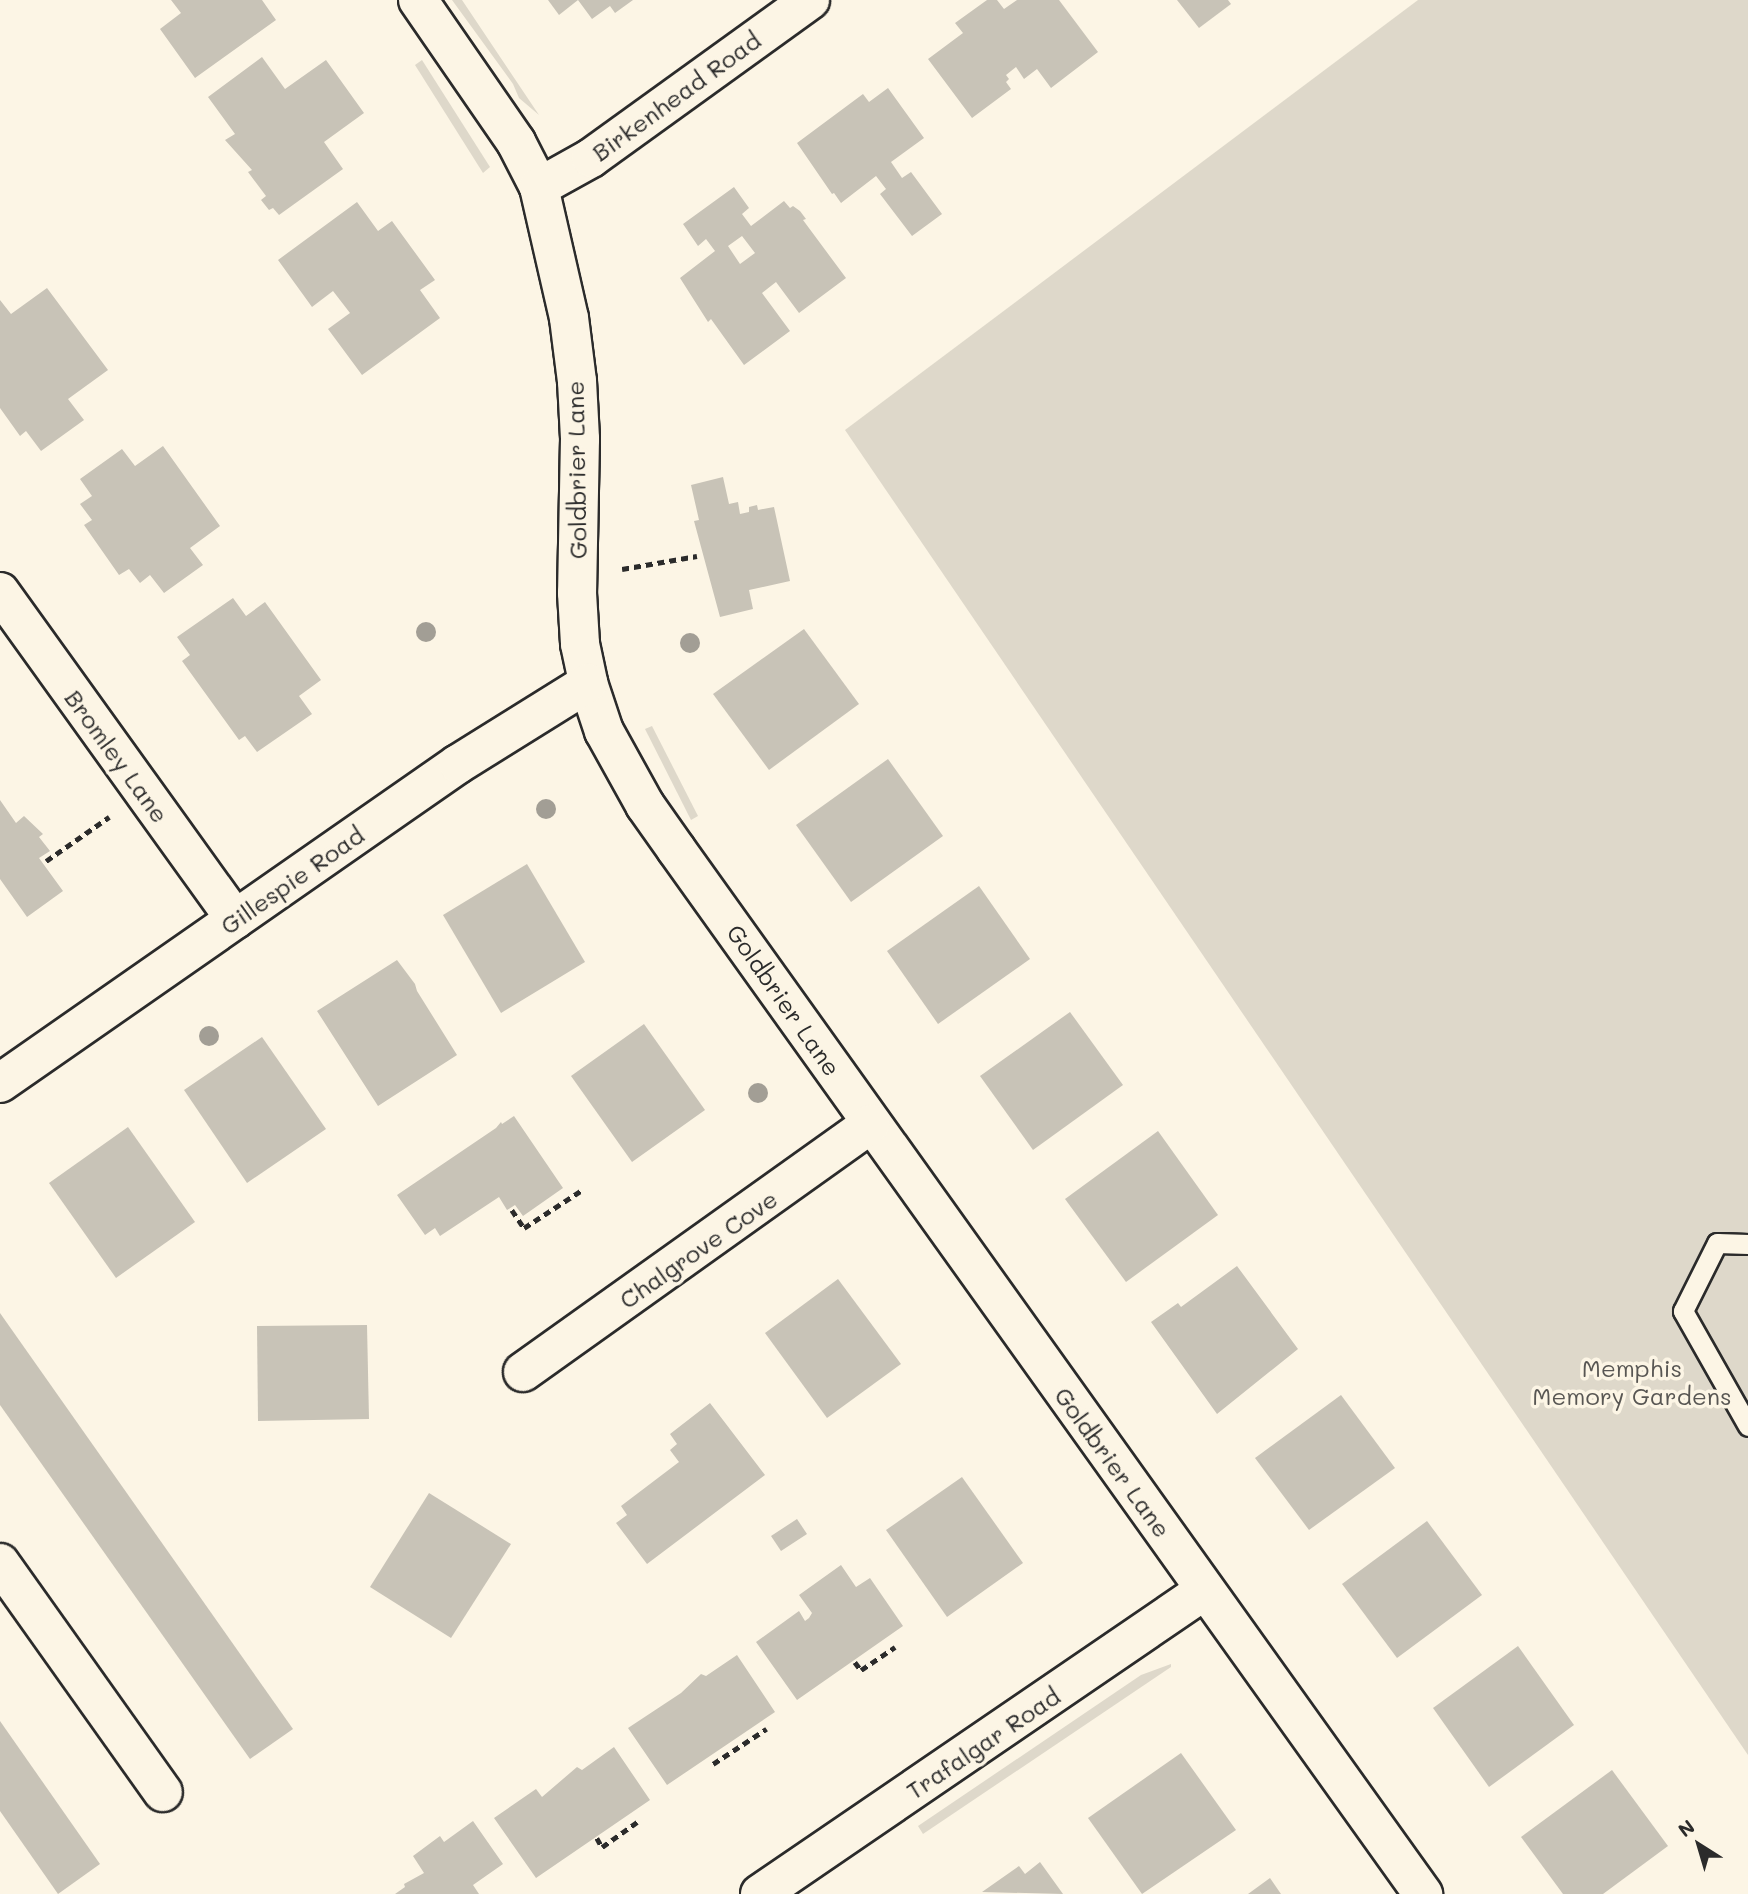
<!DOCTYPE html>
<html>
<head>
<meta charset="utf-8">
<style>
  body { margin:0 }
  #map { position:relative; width:1748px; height:1894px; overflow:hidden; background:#fcf5e5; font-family:Mali,sans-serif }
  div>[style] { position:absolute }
  .green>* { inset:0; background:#ded8ca }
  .building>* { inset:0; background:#c8c3b7 }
  .path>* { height:4.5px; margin-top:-2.25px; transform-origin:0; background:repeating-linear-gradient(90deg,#2b2b2b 0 7px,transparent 0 12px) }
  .roads { filter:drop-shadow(2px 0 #2b2b2b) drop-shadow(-2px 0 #2b2b2b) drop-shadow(0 2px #2b2b2b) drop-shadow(0 -2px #2b2b2b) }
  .service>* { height:19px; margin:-9.5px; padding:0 9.5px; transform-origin:9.5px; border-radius:9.5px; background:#fcf5e5 }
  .minor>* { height:38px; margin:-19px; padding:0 19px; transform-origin:19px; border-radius:19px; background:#fcf5e5 }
  .trees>* { width:20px; height:20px; margin:-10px; border-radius:50%; background:#a29e95 }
  span { translate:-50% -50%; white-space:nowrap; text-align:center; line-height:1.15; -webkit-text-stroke:7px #fcf5e5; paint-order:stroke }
  .street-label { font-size:24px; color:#2b2b2b }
  .park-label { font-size:24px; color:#585653 }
  .north { position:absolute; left:1664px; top:1810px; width:70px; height:70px; -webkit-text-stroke:5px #fcf5e5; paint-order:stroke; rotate:323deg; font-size:19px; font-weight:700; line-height:28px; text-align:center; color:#2b2b2b }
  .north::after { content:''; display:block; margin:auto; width:24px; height:32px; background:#2b2b2b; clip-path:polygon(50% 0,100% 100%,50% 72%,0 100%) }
</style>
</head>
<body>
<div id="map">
  <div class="green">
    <div style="clip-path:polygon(452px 0,462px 0,539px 115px,519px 98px,513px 84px)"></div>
    <div style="clip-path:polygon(1418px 0,1748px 0,1748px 1755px,845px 430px)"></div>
    <div style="clip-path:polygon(422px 60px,490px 167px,483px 173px,415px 65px)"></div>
    <div style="clip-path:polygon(652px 726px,698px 816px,691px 820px,645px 729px)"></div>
    <div style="clip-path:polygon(1171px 1664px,1171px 1667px,923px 1834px,918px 1826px,1141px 1675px)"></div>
  </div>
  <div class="building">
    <div style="clip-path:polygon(171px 0,262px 0,276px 20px,195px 78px,160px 29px,181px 13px)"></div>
    <div style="clip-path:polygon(548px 0,578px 0,559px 15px)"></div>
    <div style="clip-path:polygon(578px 0,633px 0,615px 13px,610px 6px,592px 19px)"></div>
    <div style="clip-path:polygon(987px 0,997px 0,1004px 9px,1017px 0,1059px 0,1098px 52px,1051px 88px,1037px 69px,1024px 79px,1016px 67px,1006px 75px,1009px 79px,1006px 82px,1011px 89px,972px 118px,928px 59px,963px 33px,955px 23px)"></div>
    <div style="clip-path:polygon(1177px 0,1228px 0,1231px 4px,1199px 28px)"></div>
    <div style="clip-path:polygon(262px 57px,285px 89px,326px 60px,364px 113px,324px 142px,343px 169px,279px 215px,273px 208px,269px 210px,261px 200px,266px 196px,248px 172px,252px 170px,225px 140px,235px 134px,208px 97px)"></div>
    <div style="clip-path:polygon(888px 88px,924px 138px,891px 162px,902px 178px,911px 172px,942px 214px,912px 236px,880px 194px,886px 189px,876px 176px,841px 203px,834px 193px,832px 194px,797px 143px,863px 94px,869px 102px)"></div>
    <div style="clip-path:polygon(evenodd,734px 187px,749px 208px,742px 214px,751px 226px,784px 201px,790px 208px,793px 206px,800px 211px,806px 219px,803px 220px,846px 278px,799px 313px,776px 282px,762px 293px,790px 331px,744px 365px,711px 319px,708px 322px,680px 278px,715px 251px,706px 239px,698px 246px,683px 224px,734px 187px,742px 236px,755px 253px,740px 264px,728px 246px,742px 236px)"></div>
    <div style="clip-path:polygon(357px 202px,378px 231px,392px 221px,435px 280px,420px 290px,440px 318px,362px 375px,328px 329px,350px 313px,333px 291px,312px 307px,278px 260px)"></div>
    <div style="clip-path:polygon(47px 288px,108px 370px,68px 399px,84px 420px,41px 451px,26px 431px,20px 436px,0 408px,0 300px,11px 314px)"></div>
    <div style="clip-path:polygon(163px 446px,220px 526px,190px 548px,203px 565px,164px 593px,150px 575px,140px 583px,129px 569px,119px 575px,84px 525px,92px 520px,80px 504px,92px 496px,80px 479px,122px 449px,135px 466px)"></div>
    <div style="clip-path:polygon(723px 477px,729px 504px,738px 502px,740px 514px,749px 512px,749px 507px,757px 505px,758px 510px,774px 507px,790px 581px,749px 590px,753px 609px,720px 617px,694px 521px,699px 520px,691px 485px)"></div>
    <div style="clip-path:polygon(233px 598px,246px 616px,265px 602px,321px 680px,299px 696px,312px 714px,257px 752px,245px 736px,239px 740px,182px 661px,190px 655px,177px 637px)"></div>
    <div style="clip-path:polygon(804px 629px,859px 704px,769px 770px,713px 694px)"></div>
    <div style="clip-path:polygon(888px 759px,943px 836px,851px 902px,796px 825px)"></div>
    <div style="clip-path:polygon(0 800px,16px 823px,24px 816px,43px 834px,39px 837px,50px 851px,39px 858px,63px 891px,27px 917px,0 879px)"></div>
    <div style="clip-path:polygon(527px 864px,585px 962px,501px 1013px,443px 915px)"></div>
    <div style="clip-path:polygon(979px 886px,1030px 959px,938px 1024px,887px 951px)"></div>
    <div style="clip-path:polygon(397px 960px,415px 984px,417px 991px,457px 1055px,378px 1106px,317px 1011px)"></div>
    <div style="clip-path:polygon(1070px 1012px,1123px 1085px,1033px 1150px,980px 1076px)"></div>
    <div style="clip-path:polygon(644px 1024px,705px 1110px,632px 1162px,571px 1076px)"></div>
    <div style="clip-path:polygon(262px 1037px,326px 1129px,247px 1183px,184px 1090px)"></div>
    <div style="clip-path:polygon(514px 1116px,563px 1188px,523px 1216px,515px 1205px,507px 1210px,499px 1197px,440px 1236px,435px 1228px,425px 1235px,397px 1195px,496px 1128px,501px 1122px,502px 1124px)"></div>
    <div style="clip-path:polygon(128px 1127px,195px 1222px,116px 1278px,49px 1183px)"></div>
    <div style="clip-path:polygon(1158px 1131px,1218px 1215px,1126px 1282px,1065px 1199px)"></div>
    <div style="clip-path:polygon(1237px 1266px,1298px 1349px,1217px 1414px,1151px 1322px,1178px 1303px,1181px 1307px)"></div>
    <div style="clip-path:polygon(838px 1279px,901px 1364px,827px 1418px,765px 1333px)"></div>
    <div style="clip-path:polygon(0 1313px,293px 1729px,250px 1759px,0 1405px)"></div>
    <div style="clip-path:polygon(367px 1325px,369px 1419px,258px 1421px,257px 1326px)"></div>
    <div style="clip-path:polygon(1341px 1395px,1395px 1468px,1309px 1530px,1255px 1458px)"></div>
    <div style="clip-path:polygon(710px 1403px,765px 1475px,647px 1564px,616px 1523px,627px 1515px,621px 1506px,679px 1462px,670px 1450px,677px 1444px,670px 1434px)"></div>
    <div style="clip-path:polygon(962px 1477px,1023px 1563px,947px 1617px,886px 1530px)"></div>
    <div style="clip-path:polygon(429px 1493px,511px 1544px,451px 1638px,370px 1587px)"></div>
    <div style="clip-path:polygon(797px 1519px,807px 1534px,781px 1551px,771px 1536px)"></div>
    <div style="clip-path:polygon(1427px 1521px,1482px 1595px,1397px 1658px,1342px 1584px)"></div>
    <div style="clip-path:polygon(841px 1565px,856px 1587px,870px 1578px,903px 1626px,797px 1700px,756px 1642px,799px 1611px,805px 1621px,809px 1618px,812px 1613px,799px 1595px)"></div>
    <div style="clip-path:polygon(1518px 1646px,1574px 1725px,1489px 1787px,1433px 1708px)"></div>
    <div style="clip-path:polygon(737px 1655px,775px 1712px,667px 1785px,628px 1728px,681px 1693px,701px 1674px,706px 1676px)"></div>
    <div style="clip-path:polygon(0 1721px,100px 1864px,58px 1894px,0 1811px)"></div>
    <div style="clip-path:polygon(614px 1747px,650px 1800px,536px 1878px,494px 1818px,536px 1789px,542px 1797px,577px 1767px,582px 1770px)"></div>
    <div style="clip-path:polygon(1181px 1753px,1236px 1830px,1142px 1894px,1088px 1818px)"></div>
    <div style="clip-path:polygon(1612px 1770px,1668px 1846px,1603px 1894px,1563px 1894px,1521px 1837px)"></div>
    <div style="clip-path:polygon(473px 1821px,503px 1864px,473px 1885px,479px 1894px,395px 1894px,405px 1887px,404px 1884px,424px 1873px,413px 1856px,440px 1836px,444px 1842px)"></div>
    <div style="clip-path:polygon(1040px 1862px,1063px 1894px,982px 1892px,1019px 1866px,1025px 1874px)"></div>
    <div style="clip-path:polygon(1270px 1878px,1281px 1894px,1248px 1894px)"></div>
  </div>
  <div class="path">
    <div style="left:622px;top:569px;width:76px;rotate:-9.8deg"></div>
    <div style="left:46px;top:861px;width:77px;rotate:-34.9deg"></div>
    <div style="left:512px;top:1210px;width:22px;rotate:56deg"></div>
    <div style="left:524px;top:1228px;width:69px;rotate:-33.2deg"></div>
    <div style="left:855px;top:1662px;width:10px;rotate:53deg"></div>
    <div style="left:861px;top:1670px;width:41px;rotate:-34.1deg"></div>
    <div style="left:713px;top:1764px;width:64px;rotate:-33.4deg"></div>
    <div style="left:597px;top:1838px;width:10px;rotate:61deg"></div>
    <div style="left:602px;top:1847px;width:43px;rotate:-35.5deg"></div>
  </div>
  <div class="roads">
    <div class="service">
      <div style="left:1748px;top:1244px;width:31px;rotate:-178deg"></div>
      <div style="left:1717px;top:1243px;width:76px;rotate:116.6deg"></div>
      <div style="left:1683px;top:1311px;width:132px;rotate:60.5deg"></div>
    </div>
    <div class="minor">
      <div style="left:418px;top:0;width:173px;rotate:55.4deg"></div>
      <div style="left:516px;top:142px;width:51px;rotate:62.9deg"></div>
      <div style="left:539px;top:187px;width:134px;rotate:77.1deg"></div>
      <div style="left:569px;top:318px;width:64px;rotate:82.8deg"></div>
      <div style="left:577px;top:381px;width:58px;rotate:87deg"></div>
      <div style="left:580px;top:439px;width:154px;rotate:91.1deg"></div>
      <div style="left:577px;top:593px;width:51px;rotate:86.6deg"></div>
      <div style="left:580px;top:644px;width:40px;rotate:78deg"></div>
      <div style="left:588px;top:683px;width:51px;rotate:71.6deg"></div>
      <div style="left:604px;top:731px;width:85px;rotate:61deg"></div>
      <div style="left:645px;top:805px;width:54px;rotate:54.8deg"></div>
      <div style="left:676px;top:849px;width:1285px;rotate:54.44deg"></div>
      <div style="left:539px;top:187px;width:60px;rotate:-29.1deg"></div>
      <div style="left:591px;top:158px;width:270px;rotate:-35.8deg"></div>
      <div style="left:0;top:592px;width:403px;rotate:54.3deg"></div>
      <div style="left:0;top:1083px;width:558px;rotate:-34.86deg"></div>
      <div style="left:458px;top:764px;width:153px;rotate:-31.9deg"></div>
      <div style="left:523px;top:1372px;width:427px;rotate:-35.5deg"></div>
      <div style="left:0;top:1563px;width:281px;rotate:54.6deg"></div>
      <div style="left:760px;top:1894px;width:539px;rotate:-34.34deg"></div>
    </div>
  </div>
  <div class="trees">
    <div style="left:426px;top:632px"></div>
    <div style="left:690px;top:643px"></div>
    <div style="left:546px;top:809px"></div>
    <div style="left:209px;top:1036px"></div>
    <div style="left:758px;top:1093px"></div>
  </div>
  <div class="street-label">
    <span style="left:676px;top:96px;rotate:-36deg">Birkenhead Road</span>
    <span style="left:576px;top:470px;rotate:-91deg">Goldbrier Lane</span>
    <span style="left:117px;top:756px;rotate:54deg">Bromley Lane</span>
    <span style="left:292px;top:880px;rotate:-35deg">Gillespie Road</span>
    <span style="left:784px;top:1000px;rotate:55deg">Goldbrier Lane</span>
    <span style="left:698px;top:1249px;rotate:-35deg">Chalgrove Cove</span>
    <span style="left:1113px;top:1462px;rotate:54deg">Goldbrier Lane</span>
    <span style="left:983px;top:1743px;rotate:-34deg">Trafalgar Road</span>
  </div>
  <div class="park-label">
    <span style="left:1632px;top:1382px">Memphis<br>Memory Gardens</span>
  </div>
  <div class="north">N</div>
</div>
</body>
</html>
